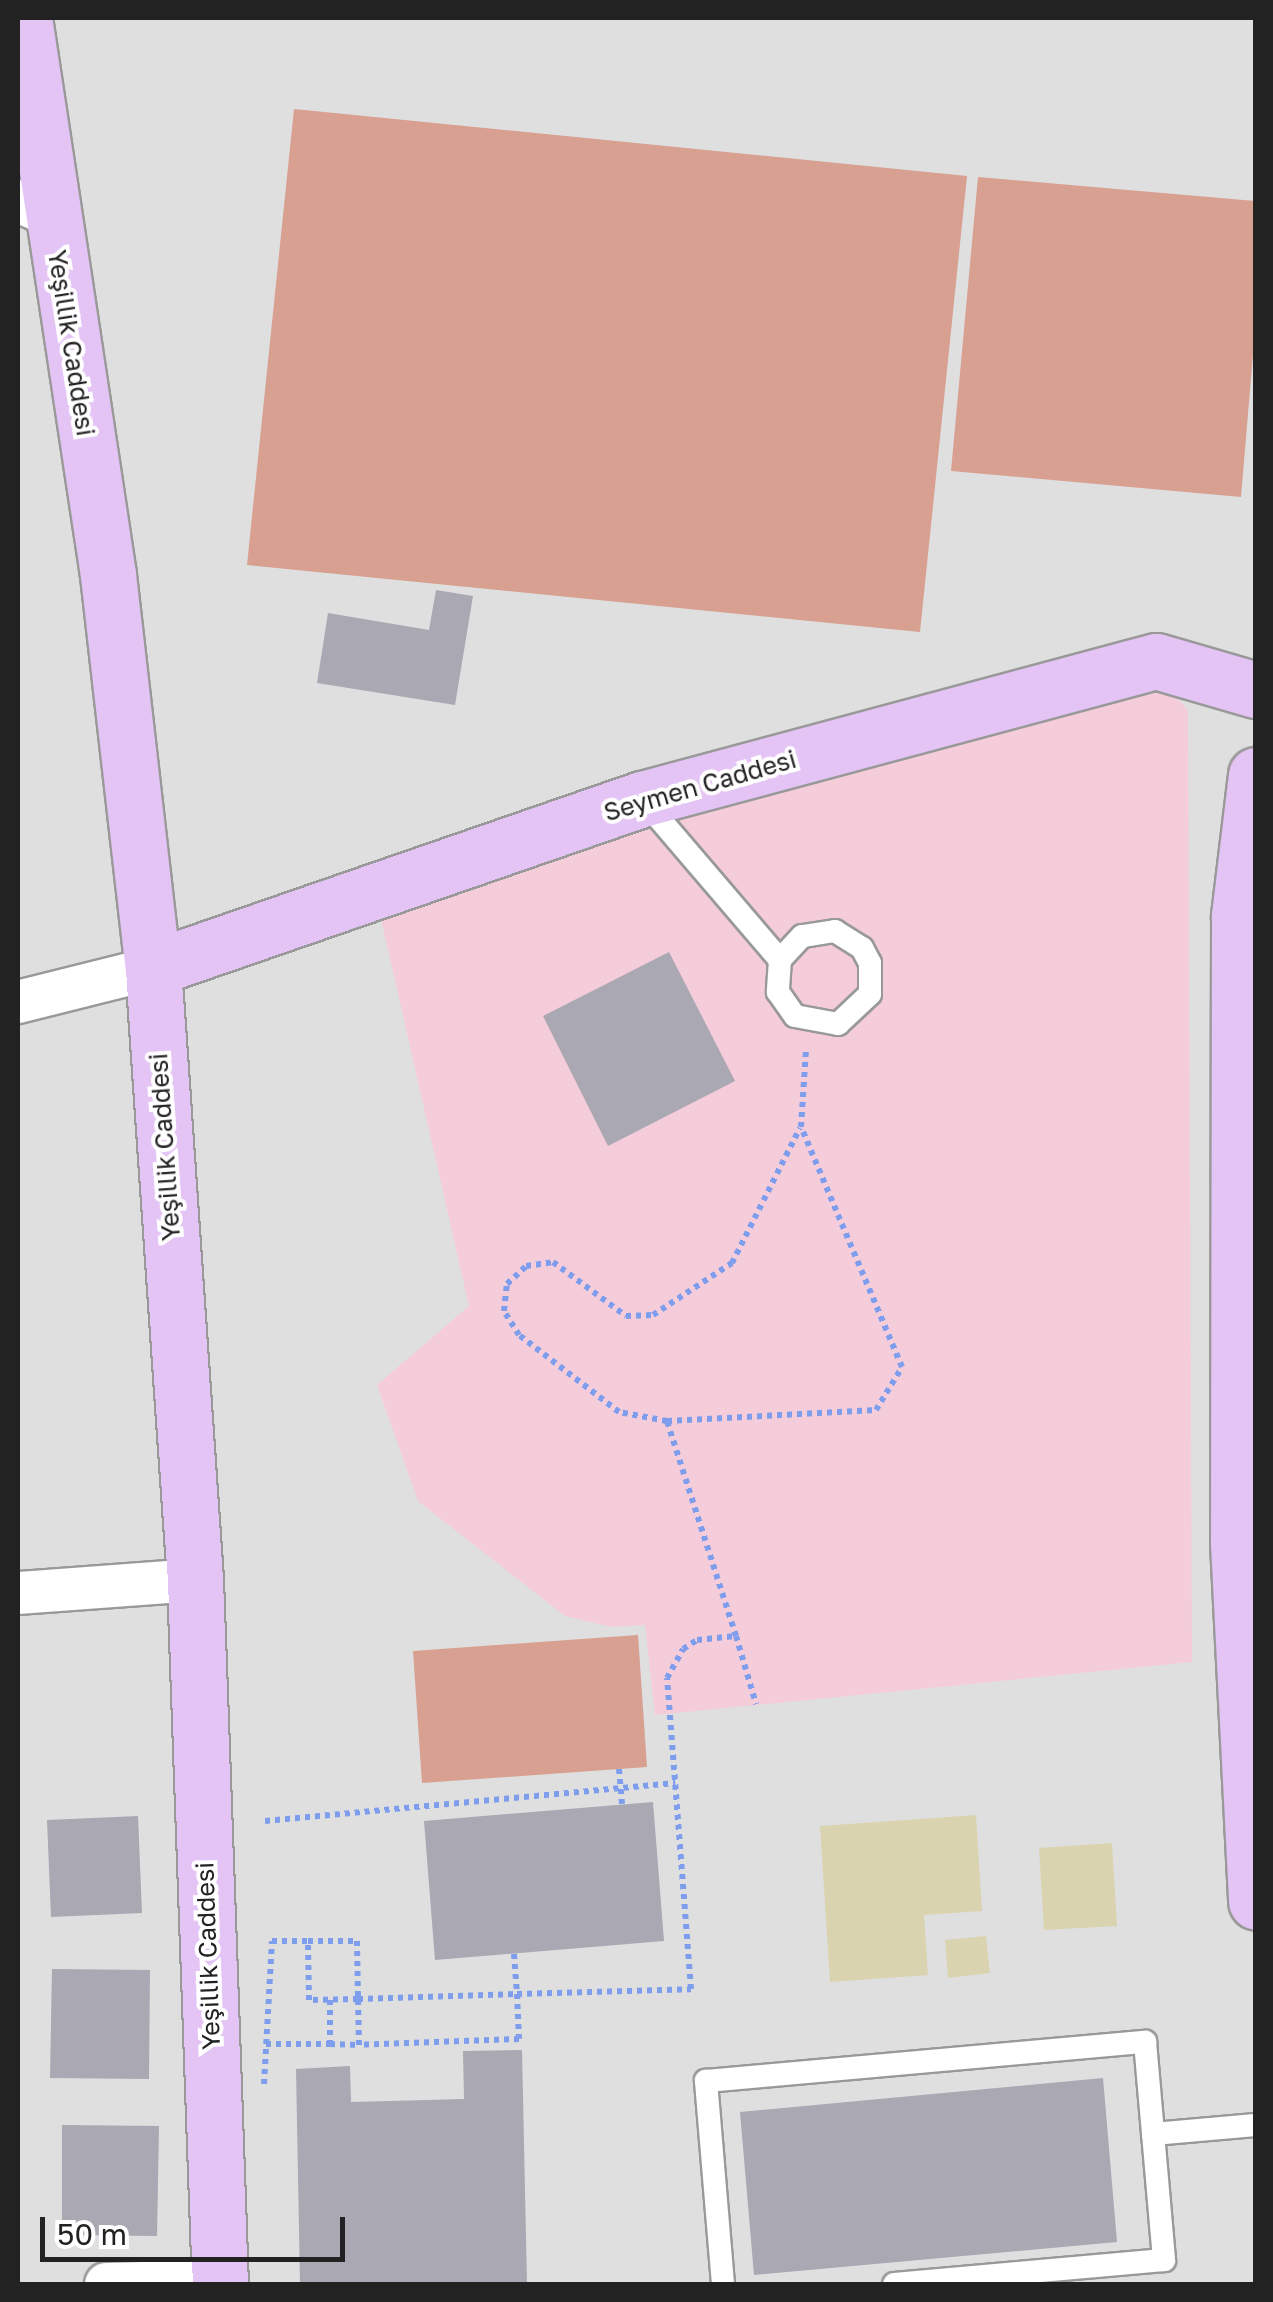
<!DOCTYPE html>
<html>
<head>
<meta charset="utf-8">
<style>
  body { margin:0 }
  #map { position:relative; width:1273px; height:2302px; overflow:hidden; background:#ece9f1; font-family:"Golos Text",sans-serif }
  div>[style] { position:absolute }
  .residential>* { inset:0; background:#dfdfe0 }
  .park>* { inset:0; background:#f5ccd9 }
  .pitch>* { inset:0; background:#d8a090 }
  .water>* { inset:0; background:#dad3af }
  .building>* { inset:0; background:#a9a8b3 }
  .path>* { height:6px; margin-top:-3px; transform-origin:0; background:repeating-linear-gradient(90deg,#7e9eed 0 5px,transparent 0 10px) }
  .roads { filter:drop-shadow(2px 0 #999) drop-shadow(-2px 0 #999) drop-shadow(0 2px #999) drop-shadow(0 -2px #999) }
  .service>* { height:22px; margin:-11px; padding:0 11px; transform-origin:11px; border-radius:11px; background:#fff }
  .minor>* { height:42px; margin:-21px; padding:0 21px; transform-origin:21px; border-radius:21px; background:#fff }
  .secondary>* { height:55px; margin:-27.5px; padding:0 27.5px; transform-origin:27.5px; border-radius:27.5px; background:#e4c4f4 }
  span { translate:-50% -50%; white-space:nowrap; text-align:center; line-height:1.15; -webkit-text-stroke:8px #fff; paint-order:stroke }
  .street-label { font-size:25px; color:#222 }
  .frame { position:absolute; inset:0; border:20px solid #222; pointer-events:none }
  .scale { position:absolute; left:40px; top:2217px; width:305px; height:45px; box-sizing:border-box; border:5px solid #222; border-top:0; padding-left:12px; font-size:30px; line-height:35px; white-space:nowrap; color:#222; -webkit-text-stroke:8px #fff; paint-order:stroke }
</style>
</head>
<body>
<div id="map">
  <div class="residential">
    <div style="clip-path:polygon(18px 18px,1255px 18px,1255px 2284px,18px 2284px)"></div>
  </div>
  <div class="park">
    <div style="clip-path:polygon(1167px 688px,1188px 710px,1192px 1662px,655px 1715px,645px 1625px,612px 1627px,565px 1616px,418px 1501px,377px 1385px,469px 1306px,381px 919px,661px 822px)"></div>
  </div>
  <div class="pitch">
    <div style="clip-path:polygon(294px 109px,967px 176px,920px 632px,247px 565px)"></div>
    <div style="clip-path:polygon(978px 177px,1255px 201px,1255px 331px,1241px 497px,951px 471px)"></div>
    <div style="clip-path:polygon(638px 1635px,647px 1767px,422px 1783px,413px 1651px)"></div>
  </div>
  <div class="water">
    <div style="clip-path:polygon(976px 1815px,982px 1911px,924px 1915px,928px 1975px,830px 1982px,820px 1826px)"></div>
    <div style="clip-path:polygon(1112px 1843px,1117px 1926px,1044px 1930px,1039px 1848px)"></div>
    <div style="clip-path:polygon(986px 1936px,990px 1973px,948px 1978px,945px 1940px)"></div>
  </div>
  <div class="building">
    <div style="clip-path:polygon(436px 590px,473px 596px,455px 705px,317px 683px,328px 613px,429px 630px)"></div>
    <div style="clip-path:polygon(669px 952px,735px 1081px,608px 1146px,543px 1016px)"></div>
    <div style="clip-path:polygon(653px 1802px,664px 1941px,435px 1960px,424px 1821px)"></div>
    <div style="clip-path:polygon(138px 1816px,142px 1913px,51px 1917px,47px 1820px)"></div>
    <div style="clip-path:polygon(52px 1969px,150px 1970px,149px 2079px,50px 2078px)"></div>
    <div style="clip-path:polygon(522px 2050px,527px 2284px,300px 2284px,296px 2069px,350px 2066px,351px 2102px,464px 2099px,463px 2051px)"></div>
    <div style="clip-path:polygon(1103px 2078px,1117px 2242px,754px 2275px,740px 2112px)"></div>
    <div style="clip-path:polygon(62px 2125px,159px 2126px,157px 2236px,62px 2235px)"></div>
  </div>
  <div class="path">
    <div style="left:667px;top:1421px;width:49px;rotate:-169.4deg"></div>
    <div style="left:619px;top:1412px;width:126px;rotate:-142.4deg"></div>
    <div style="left:519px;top:1335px;width:28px;rotate:-122deg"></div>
    <div style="left:504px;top:1311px;width:27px;rotate:-84deg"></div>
    <div style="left:507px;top:1284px;width:26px;rotate:-43deg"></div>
    <div style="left:526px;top:1266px;width:27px;rotate:-8deg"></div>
    <div style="left:553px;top:1262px;width:91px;rotate:36.5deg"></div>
    <div style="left:626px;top:1316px;width:27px;rotate:-2deg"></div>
    <div style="left:653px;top:1315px;width:95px;rotate:-33.4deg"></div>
    <div style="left:732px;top:1263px;width:151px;rotate:-63.3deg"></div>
    <div style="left:736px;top:1636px;width:71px;rotate:73.6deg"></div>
    <div style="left:619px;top:1769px;width:35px;rotate:85deg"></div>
    <div style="left:265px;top:1821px;width:412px;rotate:-5.3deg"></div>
    <div style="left:514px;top:1954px;width:40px;rotate:85.7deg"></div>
    <div style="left:517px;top:1994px;width:45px;rotate:87.5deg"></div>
    <div style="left:519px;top:2039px;width:160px;rotate:177.9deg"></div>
    <div style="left:359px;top:2045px;width:46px;rotate:-91.2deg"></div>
    <div style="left:358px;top:1999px;width:49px;rotate:178.8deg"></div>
    <div style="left:309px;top:2000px;width:59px;rotate:-91deg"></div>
    <div style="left:308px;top:1941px;width:49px"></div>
    <div style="left:357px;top:1941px;width:58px;rotate:89deg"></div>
    <div style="left:358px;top:1999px;width:159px;rotate:-1.8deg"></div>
    <div style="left:517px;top:1994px;width:174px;rotate:-1.6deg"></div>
    <div style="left:691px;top:1989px;width:312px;rotate:-94.4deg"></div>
    <div style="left:667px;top:1678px;width:33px;rotate:-61deg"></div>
    <div style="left:683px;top:1649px;width:17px;rotate:-33deg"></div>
    <div style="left:697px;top:1640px;width:39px;rotate:-6deg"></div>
    <div style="left:736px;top:1636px;width:226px;rotate:-107.8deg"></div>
    <div style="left:667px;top:1421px;width:209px;rotate:-3deg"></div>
    <div style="left:876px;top:1410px;width:50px;rotate:-58.8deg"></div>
    <div style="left:902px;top:1367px;width:260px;rotate:-112.8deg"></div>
    <div style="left:801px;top:1127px;width:77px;rotate:-86.3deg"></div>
    <div style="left:330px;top:2000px;width:44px;rotate:90deg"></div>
    <div style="left:330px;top:2044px;width:29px;rotate:2deg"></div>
    <div style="left:266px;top:2044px;width:64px"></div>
    <div style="left:264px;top:2084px;width:143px;rotate:-86.8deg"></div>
    <div style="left:272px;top:1941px;width:36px"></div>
  </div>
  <div class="roads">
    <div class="service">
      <div style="left:645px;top:802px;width:208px;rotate:49.5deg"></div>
      <div style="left:780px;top:960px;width:32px;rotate:94deg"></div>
      <div style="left:778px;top:992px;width:29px;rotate:55deg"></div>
      <div style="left:795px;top:1016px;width:44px;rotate:10.5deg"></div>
      <div style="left:838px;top:1024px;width:44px;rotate:-43.2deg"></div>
      <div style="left:870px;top:994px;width:31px;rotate:-90deg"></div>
      <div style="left:870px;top:963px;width:17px;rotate:-118deg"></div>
      <div style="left:862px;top:948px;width:32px;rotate:-148deg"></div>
      <div style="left:835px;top:931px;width:33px;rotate:171deg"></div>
      <div style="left:802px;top:936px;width:33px;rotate:133deg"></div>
      <div style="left:1153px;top:2134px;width:103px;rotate:-5deg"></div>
      <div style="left:723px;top:2284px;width:204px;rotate:-94.8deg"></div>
      <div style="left:706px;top:2081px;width:441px;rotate:-5.1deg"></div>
      <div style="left:1145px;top:2042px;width:219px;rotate:85deg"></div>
      <div style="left:1164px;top:2260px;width:271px;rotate:174.9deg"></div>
    </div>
    <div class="minor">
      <div style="left:18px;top:201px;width:35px;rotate:24deg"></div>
      <div style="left:18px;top:1002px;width:139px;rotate:-14.1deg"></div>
      <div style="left:18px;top:1593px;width:177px;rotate:-4.2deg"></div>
      <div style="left:106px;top:2284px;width:114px;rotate:-1.5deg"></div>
    </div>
    <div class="secondary">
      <div style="left:24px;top:18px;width:563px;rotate:81.42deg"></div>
      <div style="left:108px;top:575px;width:396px;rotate:83.5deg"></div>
      <div style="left:153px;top:968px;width:613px;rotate:86.07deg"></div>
      <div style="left:195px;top:1580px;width:704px;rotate:87.97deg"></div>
      <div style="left:1256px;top:775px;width:142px;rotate:96.9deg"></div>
      <div style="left:1239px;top:916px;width:627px;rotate:90.09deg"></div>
      <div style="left:1238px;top:1543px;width:359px;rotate:87.1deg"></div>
      <div style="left:153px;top:968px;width:517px;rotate:-19.07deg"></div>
      <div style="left:642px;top:799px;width:532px;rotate:-15.03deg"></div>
      <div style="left:1156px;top:661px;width:104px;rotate:16.2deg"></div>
    </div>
  </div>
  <div class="street-label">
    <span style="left:71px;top:343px;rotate:81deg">Yeşillik Caddesi</span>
    <span style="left:700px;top:786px;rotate:-16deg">Seymen Caddesi</span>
    <span style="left:165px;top:1147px;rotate:-94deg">Yeşillik Caddesi</span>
    <span style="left:208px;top:1956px;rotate:-92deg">Yeşillik Caddesi</span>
  </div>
  <div class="frame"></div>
  <div class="scale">50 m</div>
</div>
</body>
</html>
